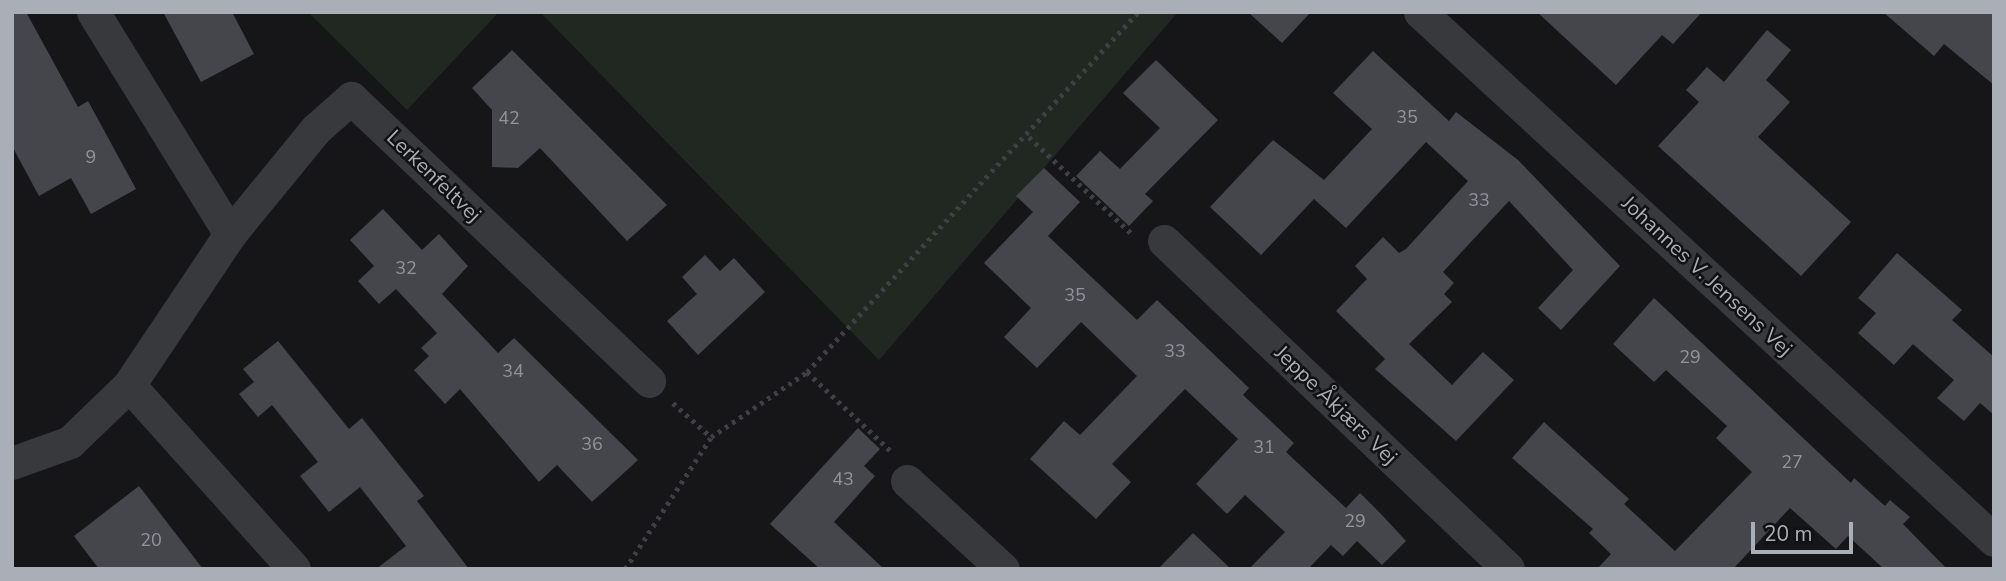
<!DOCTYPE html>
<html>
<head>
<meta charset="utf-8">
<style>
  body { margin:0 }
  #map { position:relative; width:2006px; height:581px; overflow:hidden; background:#161618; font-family:"Nunito Sans",sans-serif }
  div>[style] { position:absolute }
  .green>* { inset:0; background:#212822 }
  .building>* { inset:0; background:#45464b }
  .path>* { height:4.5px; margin-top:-2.25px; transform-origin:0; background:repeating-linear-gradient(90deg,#3e4044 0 3.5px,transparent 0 8.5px) }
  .street>* { height:33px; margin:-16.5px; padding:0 16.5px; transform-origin:16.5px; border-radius:16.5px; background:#38393d }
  span { translate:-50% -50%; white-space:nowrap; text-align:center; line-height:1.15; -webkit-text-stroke:5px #111113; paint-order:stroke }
  .number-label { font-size:18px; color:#91949c }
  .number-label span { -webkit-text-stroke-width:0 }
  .street-label { font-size:21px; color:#aaaeb7 }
  .frame { position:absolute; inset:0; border:14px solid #aaaeb7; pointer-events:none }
  .scale { position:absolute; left:1751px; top:522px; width:102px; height:32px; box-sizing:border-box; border:4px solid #aaaeb7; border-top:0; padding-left:9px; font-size:21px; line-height:24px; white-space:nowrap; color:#aaaeb7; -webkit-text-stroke:5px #111113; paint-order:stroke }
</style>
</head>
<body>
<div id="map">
  <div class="green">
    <div style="clip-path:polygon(308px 12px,499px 12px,407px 110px)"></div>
    <div style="clip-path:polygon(540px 12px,1178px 12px,879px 360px)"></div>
  </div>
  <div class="building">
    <div style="clip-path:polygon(12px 12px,26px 12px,78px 107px,88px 101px,136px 189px,91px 214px,71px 178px,39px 196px,12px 146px)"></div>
    <div style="clip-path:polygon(163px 12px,232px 12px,254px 54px,201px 82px)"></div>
    <div style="clip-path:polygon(1248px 12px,1311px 12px,1282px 43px)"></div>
    <div style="clip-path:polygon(1537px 12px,1702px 12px,1673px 44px,1662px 35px,1616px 85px)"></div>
    <div style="clip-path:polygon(1883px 12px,1994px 12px,1994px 85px,1944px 44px,1934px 56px)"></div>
    <div style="clip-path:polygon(1767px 30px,1791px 50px,1766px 80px,1790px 102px,1758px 137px,1851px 222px,1801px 276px,1658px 146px,1699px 102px,1686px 90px,1707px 67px,1724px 82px)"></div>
    <div style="clip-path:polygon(512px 50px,667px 205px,627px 241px,540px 148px,518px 168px,492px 167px,492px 110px,472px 88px)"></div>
    <div style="clip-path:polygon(1373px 51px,1449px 121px,1456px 112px,1518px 160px,1620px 266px,1561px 330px,1538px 308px,1573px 270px,1509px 201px,1443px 272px,1454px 283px,1444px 294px,1452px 302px,1409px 344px,1452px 385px,1483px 352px,1514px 380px,1456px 441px,1375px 369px,1385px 359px,1336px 311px,1367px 279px,1355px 266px,1383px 237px,1399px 253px,1406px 249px,1468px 181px,1426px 142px,1346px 228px,1314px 199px,1261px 255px,1210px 207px,1273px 140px,1324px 180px,1372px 129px,1333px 93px)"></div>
    <div style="clip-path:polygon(1156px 60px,1218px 120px,1145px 194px,1153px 201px,1129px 226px,1076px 176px,1100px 151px,1120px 169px,1160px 128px,1123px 93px)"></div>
    <div style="clip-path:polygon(1044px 168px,1080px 202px,1048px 236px,1137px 320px,1157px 300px,1249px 388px,1243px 395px,1294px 443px,1286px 452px,1346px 508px,1360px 493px,1382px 515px,1406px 541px,1382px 565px,1357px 541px,1343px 556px,1331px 545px,1308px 569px,1249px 569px,1285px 532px,1245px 495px,1227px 514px,1196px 484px,1238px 439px,1185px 389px,1112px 464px,1131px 482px,1096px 519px,1030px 459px,1064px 421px,1080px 435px,1137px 376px,1081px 322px,1037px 368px,1004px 337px,1031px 308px,984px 263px,1033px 212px,1016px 196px)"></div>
    <div style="clip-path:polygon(383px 209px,422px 250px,439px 234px,468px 266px,442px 294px,498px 353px,514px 338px,638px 460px,592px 502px,557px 465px,539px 482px,460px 389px,445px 404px,414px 370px,429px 356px,421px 348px,437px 333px,396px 289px,379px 304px,358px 281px,374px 266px,350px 240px)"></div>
    <div style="clip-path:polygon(1897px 253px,1962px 310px,1952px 320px,1994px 357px,1994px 415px,1980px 403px,1964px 421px,1937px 398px,1954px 380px,1913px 344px,1894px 365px,1858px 333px,1876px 313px,1858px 298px)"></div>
    <div style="clip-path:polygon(705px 255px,720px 271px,734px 258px,765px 292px,698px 355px,667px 321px,697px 294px,682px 277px)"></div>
    <div style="clip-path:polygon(1654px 298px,1851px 483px,1854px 478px,1885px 506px,1890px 500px,1910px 517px,1903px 524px,1947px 569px,1884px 569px,1848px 536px,1836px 549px,1790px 508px,1733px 569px,1597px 569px,1611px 554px,1589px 533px,1593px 529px,1512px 458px,1544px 422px,1629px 499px,1624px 504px,1675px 551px,1752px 472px,1716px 438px,1727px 426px,1666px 370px,1654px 382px,1613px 344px)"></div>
    <div style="clip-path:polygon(278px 341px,349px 429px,362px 418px,424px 496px,417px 501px,469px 569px,376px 569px,406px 546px,360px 487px,329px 512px,300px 476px,318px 462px,272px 405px,258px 417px,239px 394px,254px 382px,243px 369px)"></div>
    <div style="clip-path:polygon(858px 428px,880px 449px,864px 466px,875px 476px,834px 522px,884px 569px,820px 569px,770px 524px)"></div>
    <div style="clip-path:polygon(139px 486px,203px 569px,99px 569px,74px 536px)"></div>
    <div style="clip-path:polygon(1193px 533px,1231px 569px,1158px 569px)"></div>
  </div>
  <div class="path">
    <div style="left:1029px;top:137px;width:144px;rotate:43.3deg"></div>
    <div style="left:807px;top:372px;width:118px;rotate:43.3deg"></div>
    <div style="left:673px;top:403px;width:51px;rotate:41.8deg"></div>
    <div style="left:625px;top:569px;width:158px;rotate:-56.9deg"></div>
    <div style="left:711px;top:437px;width:116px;rotate:-34.1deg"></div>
    <div style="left:807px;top:372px;width:489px;rotate:-47.4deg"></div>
  </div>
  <div class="street">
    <div style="left:93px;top:12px;width:261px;rotate:58.3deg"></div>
    <div style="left:1420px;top:12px;width:780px;rotate:42.61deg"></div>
    <div style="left:1164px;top:241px;width:475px;rotate:43.6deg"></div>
    <div style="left:129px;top:385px;width:247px;rotate:48.1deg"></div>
    <div style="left:12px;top:463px;width:62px;rotate:-19.9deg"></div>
    <div style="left:70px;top:442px;width:82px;rotate:-44deg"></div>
    <div style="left:129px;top:385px;width:182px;rotate:-56.2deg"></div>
    <div style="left:230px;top:234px;width:136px;rotate:-50.7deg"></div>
    <div style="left:316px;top:129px;width:47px;rotate:-41.5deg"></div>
    <div style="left:351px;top:98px;width:411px;rotate:43.5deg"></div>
    <div style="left:907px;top:481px;width:130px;rotate:42.5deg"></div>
  </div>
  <div class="number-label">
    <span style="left:1407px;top:117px">35</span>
    <span style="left:509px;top:118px">42</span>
    <span style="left:91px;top:157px">9</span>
    <span style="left:1479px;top:200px">33</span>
    <span style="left:406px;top:268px">32</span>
    <span style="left:1075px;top:295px">35</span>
    <span style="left:1175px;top:351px">33</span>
    <span style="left:1690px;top:357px">29</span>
    <span style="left:513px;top:371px">34</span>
    <span style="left:592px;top:444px">36</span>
    <span style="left:1264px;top:447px">31</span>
    <span style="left:1792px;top:462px">27</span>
    <span style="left:843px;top:479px">43</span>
    <span style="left:1355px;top:521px">29</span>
    <span style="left:151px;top:540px">20</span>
  </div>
  <div class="street-label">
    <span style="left:434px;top:176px;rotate:44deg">Lerkenfeltvej</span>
    <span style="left:1707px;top:276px;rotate:43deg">Johannes V. Jensens Vej</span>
    <span style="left:1336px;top:405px;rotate:44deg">Jeppe Åkjærs Vej</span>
  </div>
  <div class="frame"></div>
  <div class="scale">20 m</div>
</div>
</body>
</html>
